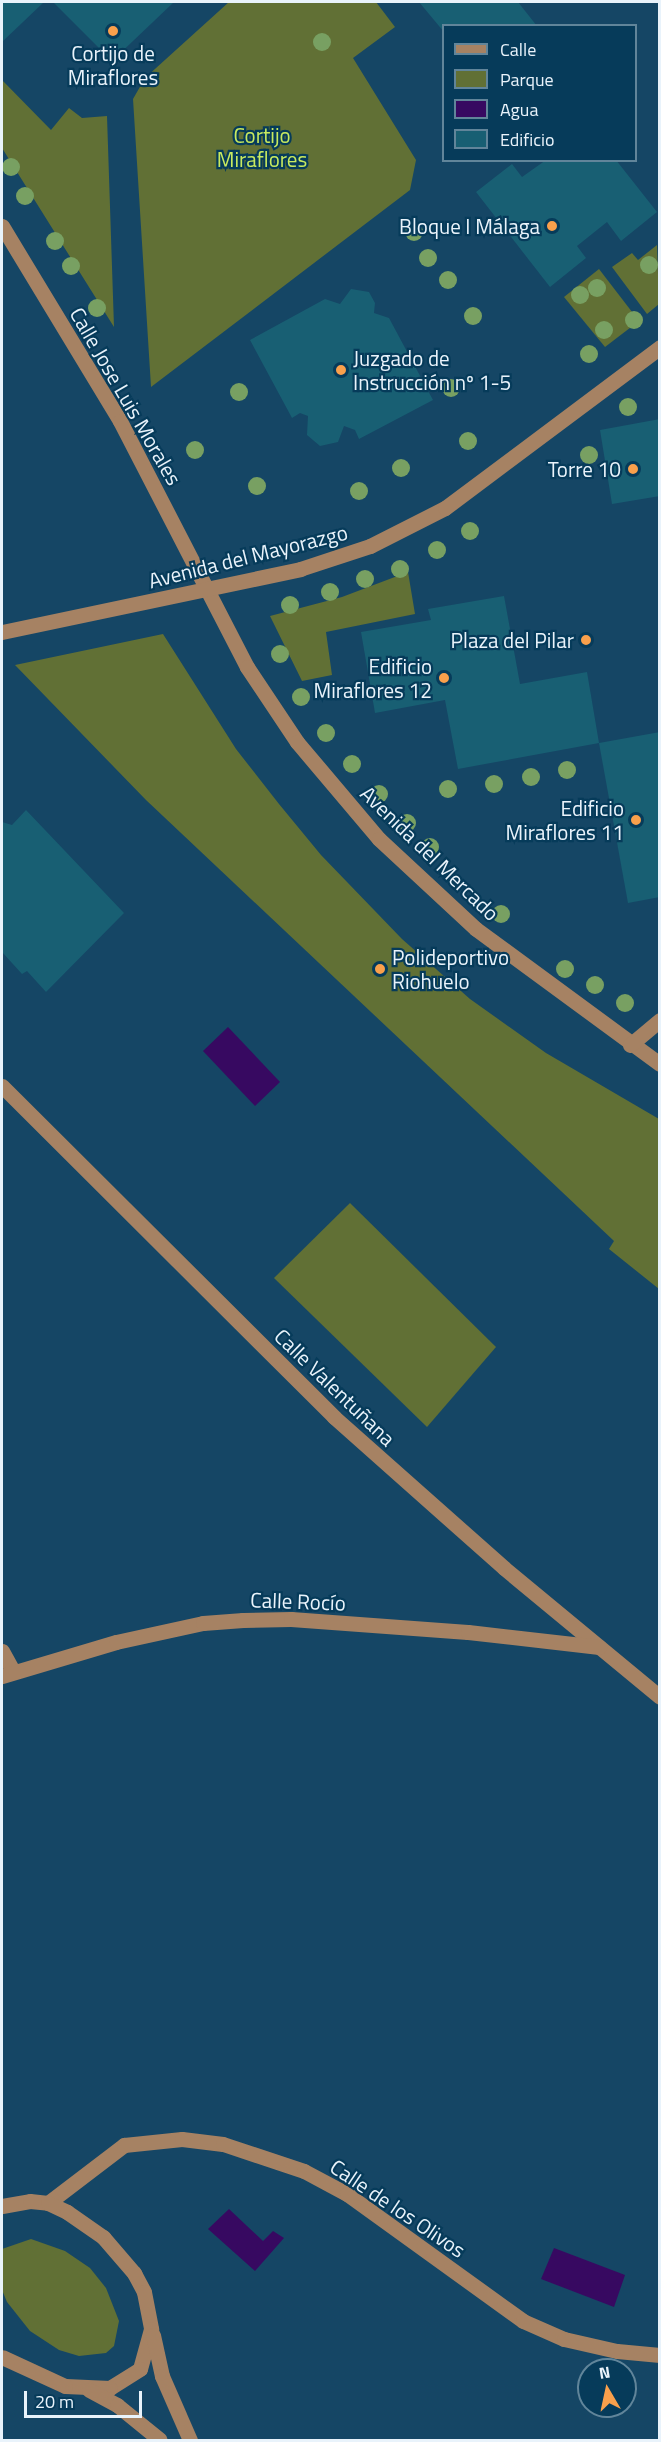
<!DOCTYPE html>
<html>
<head>
<meta charset="utf-8">
<style>
  body { margin:0 }
  #map { position:relative; width:661px; height:2442px; overflow:hidden; background:#154665; font-family:"Titillium Web",sans-serif }
  div>[style] { position:absolute }
  .green>* { inset:0; background:#617035 }
  .water>* { inset:0; background:#370961 }
  .building>* { inset:0; background:#185f73 }
  .minor>* { height:15px; margin:-7.5px; padding:0 7.5px; transform-origin:7.5px; border-radius:7.5px; background:#a68263 }
  .trees>* { width:18px; height:18px; margin:-9px; border-radius:50%; background:#78a062 }
  .dots>* { width:16px; height:16px; translate:-50% -50%; box-sizing:border-box; border:3px solid #063b5a; border-radius:50% }
  span { translate:-50% -50%; white-space:nowrap; text-align:center; line-height:1.15; -webkit-text-stroke:4.5px #063b5a; paint-order:stroke }
  .poi-label { font-size:21px; color:#e9f3fb }
  .right { translate:-100% -50%; text-align:right }
  .left { translate:0 -50%; text-align:left }
  .park-label { font-size:21px; color:#c9ea5f }
  .street-label { font-size:21px; color:#e9f3fb }
  .frame { position:absolute; inset:0; border:3px solid #e9f3fb; pointer-events:none }
  .legend { position:absolute; left:442px; top:24px; width:195px; height:138px; box-sizing:border-box; background:#063b5a; border:2px solid #61859a; margin:0; padding:8px 10px; list-style:none; font-size:18px; color:#e9f3fb }
  .legend li { display:flex; align-items:center; gap:12px; height:30px }
  .legend b { width:30px; border:2px solid #61859a }
  .north { position:absolute; left:577px; top:2358px; width:60px; height:60px; box-sizing:border-box; background:#063b5a; border:2px solid #61859a; border-radius:50%; rotate:351deg; font-size:16px; font-weight:700; line-height:24px; text-align:center; color:#e9f3fb }
  .north::after { content:''; display:block; margin:auto; width:21px; height:27px; background:#f9a04c; clip-path:polygon(50% 0,100% 100%,50% 72%,0 100%) }
  .scale { position:absolute; left:24px; top:2391px; width:118px; height:27px; box-sizing:border-box; border:3px solid #e9f3fb; border-top:0; padding-left:8px; font-size:18px; line-height:21px; white-space:nowrap; color:#e9f3fb; -webkit-text-stroke:4px #063b5a; paint-order:stroke }
</style>
</head>
<body>
<div id="map">
  <div class="green">
    <div style="clip-path:polygon(229px 2px,376px 2px,395px 27px,353px 58px,416px 160px,410px 190px,151px 387px,133px 99px,145px 78px)"></div>
    <div style="clip-path:polygon(2px 80px,51px 130px,69px 108px,82px 118px,107px 116px,114px 327px,2px 148px)"></div>
    <div style="clip-path:polygon(657px 245px,659px 304px,647px 314px,612px 267px,632px 253px,638px 260px)"></div>
    <div style="clip-path:polygon(599px 269px,639px 321px,605px 347px,564px 297px)"></div>
    <div style="clip-path:polygon(408px 572px,415px 614px,326px 632px,332px 675px,302px 681px,270px 616px,342px 597px)"></div>
    <div style="clip-path:polygon(163px 634px,236px 749px,279px 804px,321px 855px,402px 939px,470px 999px,546px 1053px,659px 1119px,659px 1289px,609px 1249px,614px 1241px,146px 800px,15px 665px)"></div>
    <div style="clip-path:polygon(350px 1203px,496px 1347px,427px 1427px,274px 1278px)"></div>
    <div style="clip-path:polygon(31px 2239px,65px 2251px,90px 2268px,106px 2288px,119px 2321px,114px 2346px,106px 2353px,79px 2356px,59px 2350px,30px 2331px,7px 2302px,2px 2290px,2px 2249px)"></div>
  </div>
  <div class="water">
    <div style="clip-path:polygon(228px 1027px,280px 1082px,255px 1106px,203px 1051px)"></div>
    <div style="clip-path:polygon(229px 2209px,263px 2241px,273px 2231px,284px 2238px,255px 2271px,208px 2229px)"></div>
    <div style="clip-path:polygon(554px 2248px,625px 2275px,614px 2307px,541px 2279px)"></div>
  </div>
  <div class="building">
    <div style="clip-path:polygon(2px 2px,44px 2px,2px 42px)"></div>
    <div style="clip-path:polygon(53px 2px,174px 2px,112px 61px)"></div>
    <div style="clip-path:polygon(419px 2px,518px 2px,537px 26px,444px 26px,444px 32px)"></div>
    <div style="clip-path:polygon(546px 160px,616px 160px,657px 212px,621px 241px,607px 222px,577px 246px,586px 258px,550px 287px,476px 192px,512px 164px,522px 177px)"></div>
    <div style="clip-path:polygon(351px 289px,369px 292px,375px 303px,374px 313px,389px 318px,433px 400px,359px 439px,355px 430px,344px 426px,338px 442px,320px 446px,307px 435px,308px 416px,300px 413px,292px 418px,250px 340px,325px 299px,340px 304px)"></div>
    <div style="clip-path:polygon(660px 419px,660px 496px,612px 504px,600px 430px)"></div>
    <div style="clip-path:polygon(504px 596px,520px 684px,587px 672px,599px 743px,458px 769px,445px 700px,375px 713px,361px 632px,431px 620px,428px 609px)"></div>
    <div style="clip-path:polygon(660px 732px,660px 897px,628px 903px,599px 743px)"></div>
    <div style="clip-path:polygon(26px 810px,124px 913px,46px 992px,27px 971px,22px 974px,2px 952px,2px 822px,12px 825px)"></div>
  </div>
  <div class="minor">
    <div style="left:2px;top:226px;width:228px;rotate:58.8deg"></div>
    <div style="left:120px;top:421px;width:277px;rotate:62.7deg"></div>
    <div style="left:247px;top:667px;width:90px;rotate:56.3deg"></div>
    <div style="left:297px;top:742px;width:127px;rotate:49.8deg"></div>
    <div style="left:379px;top:839px;width:132px;rotate:42.9deg"></div>
    <div style="left:476px;top:929px;width:228px;rotate:36.3deg"></div>
    <div style="left:2px;top:632px;width:305px;rotate:-11.9deg"></div>
    <div style="left:300px;top:569px;width:74px;rotate:-18.2deg"></div>
    <div style="left:370px;top:546px;width:84px;rotate:-26.9deg"></div>
    <div style="left:445px;top:508px;width:269px;rotate:-36.8deg"></div>
    <div style="left:630px;top:1045px;width:39px;rotate:-40deg"></div>
    <div style="left:2px;top:1086px;width:469px;rotate:44.9deg"></div>
    <div style="left:334px;top:1417px;width:227px;rotate:41.6deg"></div>
    <div style="left:504px;top:1568px;width:202px;rotate:39.6deg"></div>
    <div style="left:2px;top:1651px;width:23px;rotate:61deg"></div>
    <div style="left:2px;top:1676px;width:119px;rotate:-16.6deg"></div>
    <div style="left:116px;top:1642px;width:89px;rotate:-12.3deg"></div>
    <div style="left:203px;top:1623px;width:40px;rotate:-4.3deg"></div>
    <div style="left:243px;top:1620px;width:48px;rotate:-1.2deg"></div>
    <div style="left:291px;top:1619px;width:177px;rotate:4.2deg"></div>
    <div style="left:468px;top:1632px;width:132px;rotate:6.5deg"></div>
    <div style="left:48px;top:2203px;width:96px;rotate:-37.3deg"></div>
    <div style="left:124px;top:2145px;width:58px;rotate:-5.9deg"></div>
    <div style="left:182px;top:2139px;width:41px;rotate:7deg"></div>
    <div style="left:223px;top:2144px;width:85px;rotate:18.4deg"></div>
    <div style="left:304px;top:2171px;width:49px;rotate:28.1deg"></div>
    <div style="left:347px;top:2194px;width:217px;rotate:35.8deg"></div>
    <div style="left:523px;top:2321px;width:45px;rotate:23.7deg"></div>
    <div style="left:564px;top:2339px;width:54px;rotate:12.8deg"></div>
    <div style="left:617px;top:2351px;width:43px;rotate:5.3deg"></div>
    <div style="left:2px;top:2206px;width:28px;rotate:-10deg"></div>
    <div style="left:30px;top:2201px;width:18px;rotate:6deg"></div>
    <div style="left:48px;top:2203px;width:21px;rotate:25deg"></div>
    <div style="left:67px;top:2212px;width:44px;rotate:34.8deg"></div>
    <div style="left:103px;top:2237px;width:48px;rotate:49.3deg"></div>
    <div style="left:134px;top:2273px;width:21px;rotate:62deg"></div>
    <div style="left:144px;top:2292px;width:38px;rotate:79deg"></div>
    <div style="left:151px;top:2329px;width:41px;rotate:105.4deg"></div>
    <div style="left:140px;top:2369px;width:36px;rotate:148deg"></div>
    <div style="left:110px;top:2388px;width:45px;rotate:-177.5deg"></div>
    <div style="left:65px;top:2386px;width:69px;rotate:-155.3deg"></div>
    <div style="left:153px;top:2335px;width:42px;rotate:77.6deg"></div>
    <div style="left:162px;top:2376px;width:70px;rotate:66.4deg"></div>
    <div style="left:89px;top:2390px;width:32px;rotate:28deg"></div>
    <div style="left:117px;top:2405px;width:55px;rotate:39.1deg"></div>
  </div>
  <div class="trees">
    <div style="left:322px;top:42px"></div>
    <div style="left:11px;top:167px"></div>
    <div style="left:25px;top:196px"></div>
    <div style="left:414px;top:232px"></div>
    <div style="left:55px;top:241px"></div>
    <div style="left:428px;top:258px"></div>
    <div style="left:649px;top:265px"></div>
    <div style="left:71px;top:266px"></div>
    <div style="left:448px;top:280px"></div>
    <div style="left:597px;top:288px"></div>
    <div style="left:580px;top:295px"></div>
    <div style="left:97px;top:308px"></div>
    <div style="left:473px;top:316px"></div>
    <div style="left:634px;top:320px"></div>
    <div style="left:604px;top:330px"></div>
    <div style="left:589px;top:354px"></div>
    <div style="left:451px;top:388px"></div>
    <div style="left:239px;top:392px"></div>
    <div style="left:628px;top:407px"></div>
    <div style="left:468px;top:441px"></div>
    <div style="left:195px;top:450px"></div>
    <div style="left:589px;top:455px"></div>
    <div style="left:401px;top:468px"></div>
    <div style="left:257px;top:486px"></div>
    <div style="left:359px;top:491px"></div>
    <div style="left:470px;top:531px"></div>
    <div style="left:437px;top:550px"></div>
    <div style="left:400px;top:569px"></div>
    <div style="left:365px;top:579px"></div>
    <div style="left:330px;top:592px"></div>
    <div style="left:290px;top:605px"></div>
    <div style="left:280px;top:654px"></div>
    <div style="left:301px;top:697px"></div>
    <div style="left:326px;top:733px"></div>
    <div style="left:352px;top:764px"></div>
    <div style="left:567px;top:770px"></div>
    <div style="left:531px;top:777px"></div>
    <div style="left:494px;top:784px"></div>
    <div style="left:448px;top:789px"></div>
    <div style="left:379px;top:794px"></div>
    <div style="left:407px;top:823px"></div>
    <div style="left:430px;top:847px"></div>
    <div style="left:501px;top:914px"></div>
    <div style="left:565px;top:969px"></div>
    <div style="left:595px;top:985px"></div>
    <div style="left:625px;top:1003px"></div>
  </div>
  <div class="dots">
    <div style="left:113px;top:31px;background:#f9a04c"></div>
    <div style="left:552px;top:226px;background:#f9a04c"></div>
    <div style="left:341px;top:370px;background:#f9a04c"></div>
    <div style="left:633px;top:469px;background:#f9a04c"></div>
    <div style="left:586px;top:640px;background:#f9a04c"></div>
    <div style="left:444px;top:678px;background:#f9a04c"></div>
    <div style="left:636px;top:820px;background:#f9a04c"></div>
    <div style="left:380px;top:969px;background:#f9a04c"></div>
  </div>
  <div class="poi-label">
    <span style="left:113px;top:65px">Cortijo de<br>Miraflores</span>
    <span class="right" style="left:540px;top:226px">Bloque I Málaga</span>
    <span class="left" style="left:353px;top:370px">Juzgado de<br>Instrucción nº 1-5</span>
    <span class="right" style="left:621px;top:469px">Torre 10</span>
    <span class="right" style="left:574px;top:640px">Plaza del Pilar</span>
    <span class="right" style="left:432px;top:678px">Edificio<br>Miraflores 12</span>
    <span class="right" style="left:624px;top:820px">Edificio<br>Miraflores 11</span>
    <span class="left" style="left:392px;top:969px">Polideportivo<br>Riohuelo</span>
  </div>
  <div class="park-label">
    <span style="left:262px;top:147px">Cortijo<br>Miraflores</span>
  </div>
  <div class="street-label">
    <span style="left:126px;top:396px;rotate:60deg">Calle Jose Luis Morales</span>
    <span style="left:248px;top:556px;rotate:-14deg">Avenida del Mayorazgo</span>
    <span style="left:430px;top:853px;rotate:44deg">Avenida del Mercado</span>
    <span style="left:335px;top:1387px;rotate:44deg">Calle Valentuñana</span>
    <span style="left:298px;top:1601px;rotate:2deg">Calle Rocío</span>
    <span style="left:398px;top:2208px;rotate:34deg">Calle de los Olivos</span>
  </div>
  <div class="frame"></div>
  <ul class="legend">
  <li><b style="height:8px;background:#a68263"></b>Calle</li>
  <li><b style="height:16px;background:#617035"></b>Parque</li>
  <li><b style="height:16px;background:#370961"></b>Agua</li>
  <li><b style="height:16px;background:#185f73"></b>Edificio</li>
  </ul>
  <div class="north">N</div>
  <div class="scale">20 m</div>
</div>
</body>
</html>
